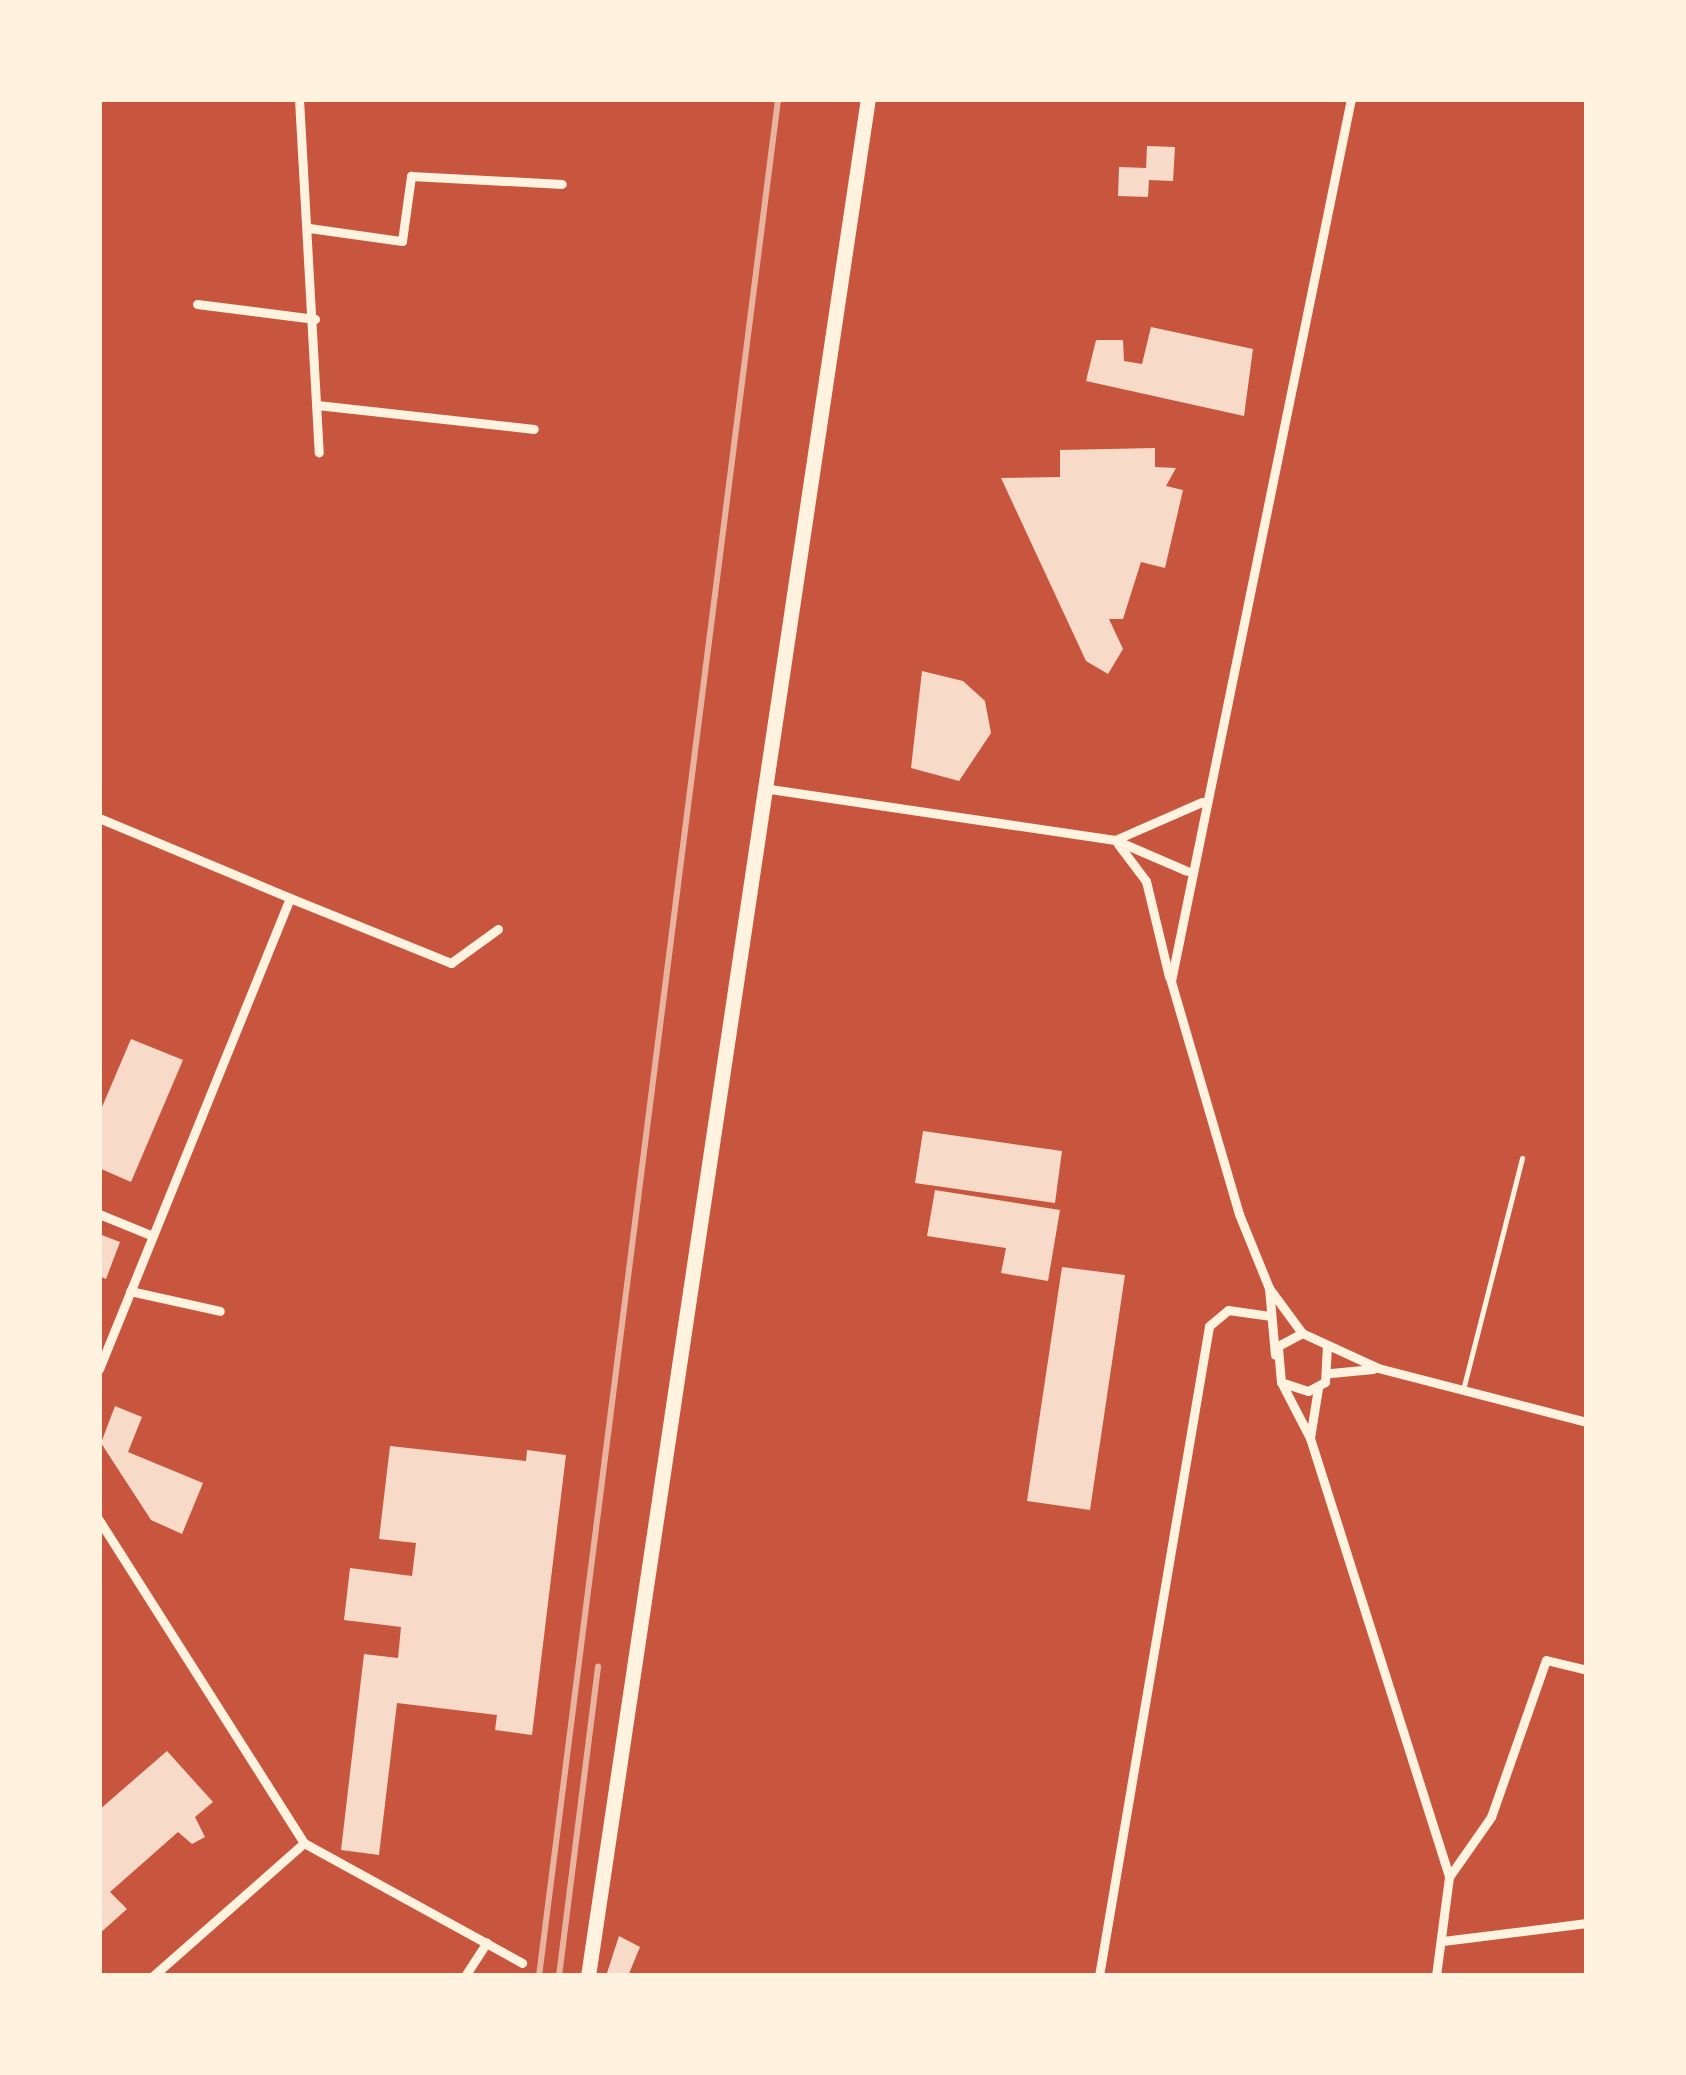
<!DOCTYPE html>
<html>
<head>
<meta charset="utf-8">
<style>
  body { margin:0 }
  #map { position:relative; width:1686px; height:2075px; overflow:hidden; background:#c8553d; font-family:"Open Sans",sans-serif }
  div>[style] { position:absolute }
  .building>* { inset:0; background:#f7dbc8 }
  .service>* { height:4.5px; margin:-2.25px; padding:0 2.25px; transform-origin:2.25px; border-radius:2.25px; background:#fff3e0 }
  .minor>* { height:9px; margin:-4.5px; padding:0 4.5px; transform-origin:4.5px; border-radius:4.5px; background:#fff3e0 }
  .primary>* { height:15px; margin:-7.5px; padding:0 7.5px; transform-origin:7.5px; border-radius:7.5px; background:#fff3e0 }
  .rail>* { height:6px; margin:-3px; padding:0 3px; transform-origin:3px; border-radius:3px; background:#e9b49f }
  span { translate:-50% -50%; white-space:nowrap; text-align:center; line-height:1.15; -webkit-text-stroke:9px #fff3e0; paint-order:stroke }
  .frame { position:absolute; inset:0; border:102px solid #fff3e0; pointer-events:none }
</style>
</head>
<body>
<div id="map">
  <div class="building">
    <div style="clip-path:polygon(1147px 146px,1175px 147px,1173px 181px,1149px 180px,1148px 197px,1118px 196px,1119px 167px,1146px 168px)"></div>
    <div style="clip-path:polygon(1151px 327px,1253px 349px,1244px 416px,1086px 381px,1096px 340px,1123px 340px,1124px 361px,1142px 364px)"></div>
    <div style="clip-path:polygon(1155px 448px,1155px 467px,1176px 468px,1166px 486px,1183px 490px,1165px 568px,1141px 562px,1123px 619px,1109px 619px,1123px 649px,1108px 674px,1086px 661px,1001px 478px,1060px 477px,1060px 450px)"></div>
    <div style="clip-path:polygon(922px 671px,963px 681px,985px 701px,991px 733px,959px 781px,911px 768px)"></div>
    <div style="clip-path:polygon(131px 1039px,183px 1060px,131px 1182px,99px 1168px,99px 1114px)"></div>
    <div style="clip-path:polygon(923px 1131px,1062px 1151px,1055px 1203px,915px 1183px)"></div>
    <div style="clip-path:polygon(935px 1190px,1060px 1210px,1048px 1281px,1001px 1273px,1006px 1248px,927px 1236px)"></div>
    <div style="clip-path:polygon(99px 1234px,120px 1242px,106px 1279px,99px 1276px)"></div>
    <div style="clip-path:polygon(1062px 1267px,1125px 1275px,1090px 1510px,1027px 1501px)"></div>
    <div style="clip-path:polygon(115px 1406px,142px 1417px,128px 1452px,203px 1483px,182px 1534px,151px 1520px,101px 1443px)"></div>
    <div style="clip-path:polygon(390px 1446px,526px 1461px,527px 1450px,566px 1455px,532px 1735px,495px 1730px,497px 1715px,397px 1703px,379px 1855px,341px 1850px,364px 1654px,398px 1658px,401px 1627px,344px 1620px,350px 1568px,412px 1576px,416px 1543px,379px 1539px)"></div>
    <div style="clip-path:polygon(167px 1751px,213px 1802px,195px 1817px,205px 1837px,192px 1844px,178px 1832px,110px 1892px,127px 1909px,99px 1934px,99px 1810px)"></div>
    <div style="clip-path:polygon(619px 1936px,640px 1947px,628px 1976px,606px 1976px)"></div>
  </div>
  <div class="service">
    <div style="left:1463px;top:1390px;width:239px;rotate:-75.7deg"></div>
  </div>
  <div class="minor">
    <div style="left:299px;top:99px;width:354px;rotate:86.8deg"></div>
    <div style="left:309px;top:228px;width:94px;rotate:8deg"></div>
    <div style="left:402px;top:241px;width:66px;rotate:-82.1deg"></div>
    <div style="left:411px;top:176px;width:151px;rotate:3deg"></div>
    <div style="left:197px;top:304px;width:119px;rotate:7.2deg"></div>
    <div style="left:317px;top:405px;width:218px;rotate:6.3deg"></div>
    <div style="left:763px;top:788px;width:356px;rotate:8.4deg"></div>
    <div style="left:1115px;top:840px;width:78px;rotate:23.3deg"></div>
    <div style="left:99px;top:818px;width:207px;rotate:22.7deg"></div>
    <div style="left:1115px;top:840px;width:95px;rotate:-23.6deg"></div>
    <div style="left:1118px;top:844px;width:46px;rotate:52.9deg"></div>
    <div style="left:1146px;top:881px;width:99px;rotate:76.5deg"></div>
    <div style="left:99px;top:1214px;width:58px;rotate:22.2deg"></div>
    <div style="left:1269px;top:1288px;width:67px;rotate:84.9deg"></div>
    <div style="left:130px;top:1291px;width:92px;rotate:12.5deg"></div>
    <div style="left:1302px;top:1333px;width:56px;rotate:-126.3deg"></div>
    <div style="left:1269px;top:1288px;width:80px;rotate:-112.1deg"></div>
    <div style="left:1239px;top:1214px;width:243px;rotate:-106.3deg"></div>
    <div style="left:1171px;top:981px;width:900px;rotate:-78.47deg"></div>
    <div style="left:1327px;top:1345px;width:37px;rotate:93deg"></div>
    <div style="left:1325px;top:1382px;width:19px;rotate:152deg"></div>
    <div style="left:1308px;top:1391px;width:28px;rotate:-162deg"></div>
    <div style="left:1281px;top:1382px;width:36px;rotate:-95deg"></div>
    <div style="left:1278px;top:1346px;width:27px;rotate:-28deg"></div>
    <div style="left:1302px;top:1333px;width:84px;rotate:24.7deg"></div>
    <div style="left:1378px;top:1368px;width:216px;rotate:14.5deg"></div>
    <div style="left:99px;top:1369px;width:508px;rotate:-67.93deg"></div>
    <div style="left:290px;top:898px;width:174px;rotate:22deg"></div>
    <div style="left:451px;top:963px;width:58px;rotate:-35.9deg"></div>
    <div style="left:1331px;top:1373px;width:42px;rotate:-5.4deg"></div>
    <div style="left:1281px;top:1382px;width:63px;rotate:62.6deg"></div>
    <div style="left:1310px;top:1438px;width:460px;rotate:72.4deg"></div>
    <div style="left:1449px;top:1877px;width:100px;rotate:97.5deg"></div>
    <div style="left:1310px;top:1438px;width:51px;rotate:-80.9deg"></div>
    <div style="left:99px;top:1520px;width:383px;rotate:57.6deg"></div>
    <div style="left:304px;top:1843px;width:249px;rotate:28.8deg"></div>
    <div style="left:1449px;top:1877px;width:73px;rotate:-55deg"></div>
    <div style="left:1491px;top:1817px;width:166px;rotate:-70.7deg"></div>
    <div style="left:1546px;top:1660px;width:42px;rotate:13.7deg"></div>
    <div style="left:1443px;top:1941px;width:145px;rotate:-7.1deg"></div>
    <div style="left:153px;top:1976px;width:201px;rotate:-41.4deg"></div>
    <div style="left:465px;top:1976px;width:40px;rotate:-57.1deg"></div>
    <div style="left:1099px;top:1976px;width:659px;rotate:-80.39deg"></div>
    <div style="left:1209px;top:1326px;width:25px;rotate:-40deg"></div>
    <div style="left:1228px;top:1310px;width:42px;rotate:8.1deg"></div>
  </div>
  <div class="primary">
    <div style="left:588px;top:1976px;width:1898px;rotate:-81.52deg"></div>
  </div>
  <div class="rail">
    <div style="left:539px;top:1976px;width:1892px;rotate:-82.74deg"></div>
    <div style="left:559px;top:1976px;width:312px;rotate:-82.8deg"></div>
  </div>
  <div class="frame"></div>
</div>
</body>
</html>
